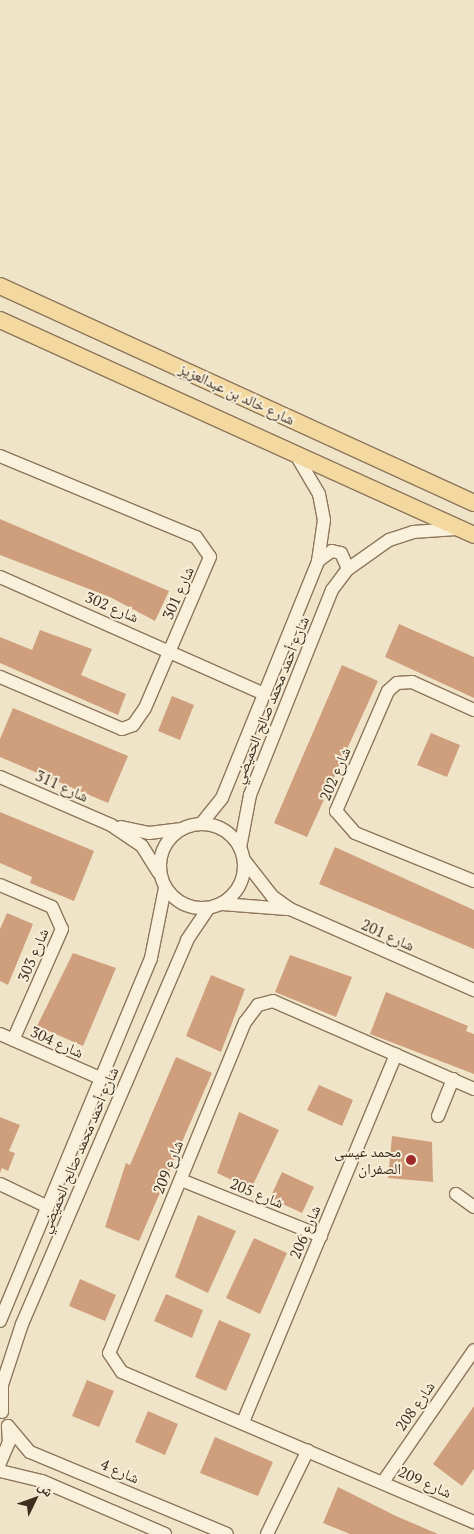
<!DOCTYPE html>
<html>
<head>
<meta charset="utf-8">
<style>
  body { margin:0 }
  #map { position:relative; width:474px; height:1534px; overflow:hidden; background:#f0e4c8; font-family:"PT Serif","Noto Naskh Arabic",serif }
  div>[style] { position:absolute }
  .building>* { inset:0; background:#cf9f7d }
  .roads { filter:drop-shadow(1px 0 #8d765c) drop-shadow(-1px 0 #8d765c) drop-shadow(0 1px #8d765c) drop-shadow(0 -1px #8d765c) }
  .minor>* { height:12px; margin:-6px; padding:0 6px; transform-origin:6px; border-radius:6px; background:#faf1dc }
  .minor>.ring { margin:-6px; padding:0; box-sizing:content-box; background:none; border:12px solid #faf1dc; border-radius:50% }
  .major>* { height:16px; margin:-8px; padding:0 8px; transform-origin:8px; border-radius:8px; background:#f3d9a0 }
  .dots>* { width:14px; height:14px; translate:-50% -50%; box-sizing:border-box; border:2px solid #f7eed8; border-radius:50% }
  span { translate:-50% -50%; white-space:nowrap; text-align:center; line-height:1.15; -webkit-text-stroke:4px #f7eed8; paint-order:stroke }
  .street-label { font-size:15px; color:#3d2e20 }
  .poi-label { font-size:15px; color:#3d2e20 }
  .right { translate:-100% -50%; text-align:right }
  .north { position:absolute; left:10px; top:1474px; width:50px; height:50px; -webkit-text-stroke:4px #f7eed8; paint-order:stroke; rotate:48deg; font-size:14px; font-weight:700; line-height:20px; text-align:center; color:#3d2e20 }
  .north::after { content:''; display:block; margin:auto; width:18px; height:22px; background:#3d2e20; clip-path:polygon(50% 0,100% 100%,50% 72%,0 100%) }
</style>
</head>
<body>
<div id="map">
  <div class="building">
    <div style="clip-path:polygon(0 519px,169px 591px,155px 621px,110px 597px,0 555px)"></div>
    <div style="clip-path:polygon(399px 624px,474px 657px,474px 698px,385px 657px)"></div>
    <div style="clip-path:polygon(40px 630px,92px 649px,81px 675px,126px 694px,118px 715px,0 663px,0 637px,32px 650px)"></div>
    <div style="clip-path:polygon(342px 665px,378px 681px,307px 837px,274px 823px)"></div>
    <div style="clip-path:polygon(172px 696px,194px 705px,180px 740px,158px 731px)"></div>
    <div style="clip-path:polygon(13px 708px,128px 756px,108px 803px,0 757px,0 739px)"></div>
    <div style="clip-path:polygon(431px 733px,460px 745px,447px 777px,417px 765px)"></div>
    <div style="clip-path:polygon(0 812px,94px 851px,74px 901px,30px 883px,32px 877px,0 863px)"></div>
    <div style="clip-path:polygon(335px 847px,474px 910px,474px 949px,319px 884px)"></div>
    <div style="clip-path:polygon(7px 913px,33px 924px,8px 985px,0 981px,0 929px)"></div>
    <div style="clip-path:polygon(73px 953px,116px 968px,83px 1046px,37px 1026px)"></div>
    <div style="clip-path:polygon(290px 955px,352px 977px,336px 1017px,275px 992px)"></div>
    <div style="clip-path:polygon(211px 975px,245px 989px,221px 1052px,186px 1036px)"></div>
    <div style="clip-path:polygon(386px 992px,468px 1026px,466px 1031px,474px 1034px,474px 1074px,370px 1034px)"></div>
    <div style="clip-path:polygon(176px 1057px,212px 1073px,139px 1241px,105px 1227px,126px 1163px,130px 1165px)"></div>
    <div style="clip-path:polygon(319px 1085px,353px 1100px,342px 1126px,307px 1110px)"></div>
    <div style="clip-path:polygon(239px 1112px,279px 1130px,251px 1189px,217px 1173px)"></div>
    <div style="clip-path:polygon(0 1117px,20px 1125px,9px 1151px,15px 1153px,8px 1171px,2px 1168px,0 1173px)"></div>
    <div style="clip-path:polygon(392px 1136px,432px 1142px,433px 1182px,388px 1178px)"></div>
    <div style="clip-path:polygon(282px 1172px,314px 1187px,302px 1213px,270px 1198px)"></div>
    <div style="clip-path:polygon(198px 1215px,236px 1231px,208px 1293px,175px 1277px)"></div>
    <div style="clip-path:polygon(254px 1238px,287px 1253px,260px 1314px,226px 1298px)"></div>
    <div style="clip-path:polygon(80px 1279px,116px 1295px,105px 1321px,69px 1306px)"></div>
    <div style="clip-path:polygon(166px 1294px,203px 1310px,192px 1338px,154px 1321px)"></div>
    <div style="clip-path:polygon(219px 1320px,251px 1334px,226px 1391px,195px 1377px)"></div>
    <div style="clip-path:polygon(87px 1380px,114px 1391px,99px 1427px,72px 1416px)"></div>
    <div style="clip-path:polygon(474px 1406px,474px 1469px,462px 1486px,433px 1464px)"></div>
    <div style="clip-path:polygon(148px 1411px,178px 1424px,165px 1455px,135px 1442px)"></div>
    <div style="clip-path:polygon(215px 1437px,273px 1462px,258px 1496px,200px 1473px)"></div>
    <div style="clip-path:polygon(338px 1487px,396px 1516px,438px 1534px,350px 1534px,323px 1523px)"></div>
  </div>
  <div class="roads">
    <div class="minor">
      <div style="left:0;top:456px;width:212px;rotate:22.5deg"></div>
      <div style="left:196px;top:537px;width:24px;rotate:55deg"></div>
      <div style="left:210px;top:557px;width:164px;rotate:113.3deg"></div>
      <div style="left:145px;top:708px;width:21px;rotate:125deg"></div>
      <div style="left:133px;top:725px;width:12px;rotate:160deg"></div>
      <div style="left:122px;top:729px;width:133px;rotate:-156.9deg"></div>
      <div style="left:318px;top:561px;width:17px;rotate:-36deg"></div>
      <div style="left:332px;top:551px;width:9px;rotate:13deg"></div>
      <div style="left:341px;top:553px;width:17px;rotate:66deg"></div>
      <div style="left:0;top:577px;width:289px;rotate:23.9deg"></div>
      <div style="left:474px;top:710px;width:68px;rotate:-155.7deg"></div>
      <div style="left:412px;top:682px;width:15px;rotate:176deg"></div>
      <div style="left:397px;top:683px;width:12px;rotate:138deg"></div>
      <div style="left:388px;top:691px;width:131px;rotate:113.4deg"></div>
      <div style="left:336px;top:811px;width:29px;rotate:49deg"></div>
      <div style="left:355px;top:833px;width:128px;rotate:22deg"></div>
      <div style="left:0;top:777px;width:121px;rotate:23.4deg"></div>
      <div style="left:111px;top:825px;width:37px;rotate:34deg"></div>
      <div style="left:142px;top:846px;width:31px;rotate:58deg"></div>
      <div class="ring" style="left:160px;top:824px;width:72px;height:72px"></div>
      <div style="left:201px;top:824px;width:33px;rotate:-51deg"></div>
      <div style="left:222px;top:798px;width:256px;rotate:-67.9deg"></div>
      <div style="left:318px;top:561px;width:41px;rotate:-81.7deg"></div>
      <div style="left:324px;top:520px;width:26px;rotate:-101deg"></div>
      <div style="left:319px;top:494px;width:45px;rotate:-120.5deg"></div>
      <div style="left:121px;top:827px;width:29px;rotate:12deg"></div>
      <div style="left:149px;top:833px;width:31px;rotate:-7deg"></div>
      <div style="left:240px;top:848px;width:54px;rotate:-79.3deg"></div>
      <div style="left:250px;top:795px;width:221px;rotate:-68.2deg"></div>
      <div style="left:332px;top:590px;width:26px;rotate:-53deg"></div>
      <div style="left:348px;top:569px;width:50px;rotate:-35.3deg"></div>
      <div style="left:389px;top:540px;width:25px;rotate:-18deg"></div>
      <div style="left:413px;top:532px;width:43px;rotate:-4deg"></div>
      <div style="left:244px;top:860px;width:46px;rotate:52.1deg"></div>
      <div style="left:272px;top:896px;width:22px;rotate:36deg"></div>
      <div style="left:290px;top:909px;width:201px;rotate:23.8deg"></div>
      <div style="left:0;top:885px;width:56px;rotate:22.9deg"></div>
      <div style="left:52px;top:907px;width:24px;rotate:66deg"></div>
      <div style="left:62px;top:929px;width:121px;rotate:113.8deg"></div>
      <div style="left:222px;top:904px;width:65px;rotate:4.4deg"></div>
      <div style="left:0;top:1034px;width:111px;rotate:23.8deg"></div>
      <div style="left:474px;top:1089px;width:219px;rotate:-156.4deg"></div>
      <div style="left:273px;top:1001px;width:16px;rotate:165deg"></div>
      <div style="left:258px;top:1005px;width:21px;rotate:127deg"></div>
      <div style="left:245px;top:1022px;width:358px;rotate:112.3deg"></div>
      <div style="left:109px;top:1353px;width:23px;rotate:56deg"></div>
      <div style="left:122px;top:1372px;width:383px;rotate:23.1deg"></div>
      <div style="left:438px;top:1116px;width:40px;rotate:-68deg"></div>
      <div style="left:181px;top:1180px;width:151px;rotate:21.8deg"></div>
      <div style="left:0;top:1184px;width:53px;rotate:25.6deg"></div>
      <div style="left:456px;top:1194px;width:22px;rotate:36deg"></div>
      <div style="left:0;top:1321px;width:393px;rotate:-67.4deg"></div>
      <div style="left:151px;top:958px;width:71px;rotate:-78.7deg"></div>
      <div style="left:2px;top:1412px;width:27px;rotate:-90deg"></div>
      <div style="left:2px;top:1385px;width:64px;rotate:-71.8deg"></div>
      <div style="left:22px;top:1324px;width:418px;rotate:-66.7deg"></div>
      <div style="left:187px;top:940px;width:37px;rotate:-56deg"></div>
      <div style="left:243px;top:1422px;width:398px;rotate:-67.4deg"></div>
      <div style="left:8px;top:1426px;width:34px;rotate:50deg"></div>
      <div style="left:30px;top:1452px;width:213px;rotate:22.6deg"></div>
      <div style="left:0;top:1463px;width:23px;rotate:-67deg"></div>
      <div style="left:9px;top:1442px;width:16px;rotate:-94deg"></div>
      <div style="left:0;top:1471px;width:43px;rotate:13.4deg"></div>
      <div style="left:42px;top:1481px;width:134px;rotate:23.3deg"></div>
      <div style="left:383px;top:1482px;width:160px;rotate:-55.4deg"></div>
      <div style="left:267px;top:1534px;width:93px;rotate:-64deg"></div>
    </div>
    <div class="major">
      <div style="left:0;top:286px;width:521px;rotate:24.6deg"></div>
      <div style="left:0;top:320px;width:520px;rotate:24.4deg"></div>
    </div>
  </div>
  <div class="dots">
    <div style="left:411px;top:1160px;background:#9e2a2b"></div>
  </div>
  <div class="street-label">
    <span style="left:237px;top:394px;rotate:25deg">شارع خالد بن عبدالعزيز</span>
    <span style="left:178px;top:593px;rotate:-66deg">شارع 301</span>
    <span style="left:112px;top:607px;rotate:23deg">شارع 302</span>
    <span style="left:271px;top:700px;rotate:-68deg">شارع أحمد محمد صالح الحميضي</span>
    <span style="left:335px;top:774px;rotate:-67deg">شارع 202</span>
    <span style="left:62px;top:786px;rotate:24deg">شارع 311</span>
    <span style="left:388px;top:935px;rotate:24deg">شارع 201</span>
    <span style="left:33px;top:955px;rotate:-67deg">شارع 303</span>
    <span style="left:57px;top:1042px;rotate:24deg">شارع 304</span>
    <span style="left:79px;top:1150px;rotate:-67deg">شارع أحمد محمد صالح الحميضي</span>
    <span style="left:168px;top:1167px;rotate:-68deg">شارع 209</span>
    <span style="left:257px;top:1193px;rotate:22deg">شارع 205</span>
    <span style="left:305px;top:1232px;rotate:-67deg">شارع 206</span>
    <span style="left:415px;top:1406px;rotate:-55deg">شارع 208</span>
    <span style="left:120px;top:1471px;rotate:23deg">شارع 4</span>
    <span style="left:425px;top:1482px;rotate:24deg">شارع 209</span>
  </div>
  <div class="poi-label">
    <span class="right" style="left:401px;top:1160px">محمد عيسى<br>الصفران</span>
  </div>
  <div class="north">ش</div>
</div>
</body>
</html>
